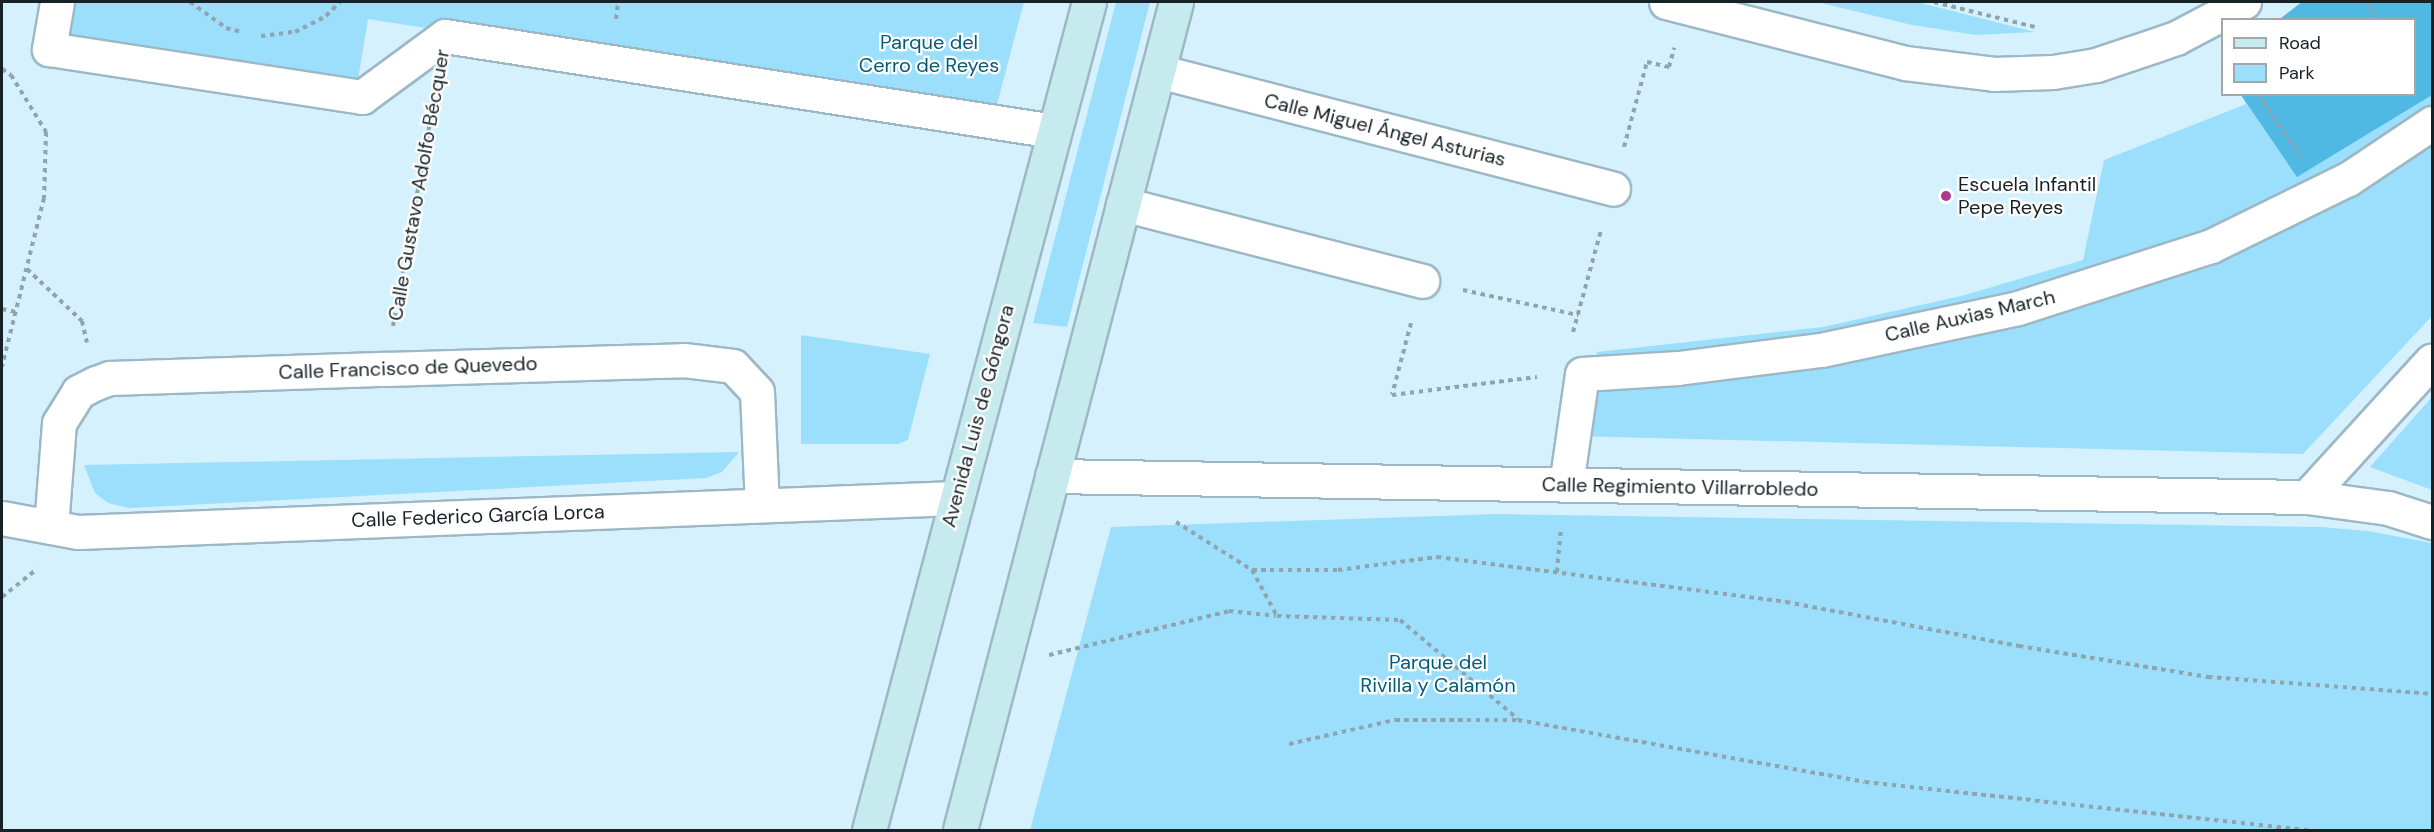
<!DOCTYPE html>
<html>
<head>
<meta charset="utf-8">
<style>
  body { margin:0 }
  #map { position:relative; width:2434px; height:832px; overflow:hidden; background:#d5f1fe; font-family:"DM Sans",sans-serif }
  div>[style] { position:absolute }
  .green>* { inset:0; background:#9cdffd }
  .forest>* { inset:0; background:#4fb8e3 }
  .path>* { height:4px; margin-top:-2px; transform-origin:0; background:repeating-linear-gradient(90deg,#8ea4ae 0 4.5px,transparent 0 9px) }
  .roads { filter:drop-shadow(2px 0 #9db8c5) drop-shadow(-2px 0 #9db8c5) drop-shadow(0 2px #9db8c5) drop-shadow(0 -2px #9db8c5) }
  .pedestrian>* { height:33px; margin:-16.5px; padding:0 16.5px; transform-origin:16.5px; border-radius:16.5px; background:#fff }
  .minor>* { height:33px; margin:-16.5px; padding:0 16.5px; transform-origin:16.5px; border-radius:16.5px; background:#fff }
  .secondary>* { height:33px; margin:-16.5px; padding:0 16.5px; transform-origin:16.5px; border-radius:16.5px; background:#c7eaee }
  .dots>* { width:16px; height:16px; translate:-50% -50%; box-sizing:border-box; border:3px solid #fff; border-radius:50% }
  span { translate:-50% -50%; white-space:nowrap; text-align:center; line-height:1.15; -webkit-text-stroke:4.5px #fff; paint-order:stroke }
  .park-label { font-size:20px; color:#015c78 }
  .street-label { font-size:20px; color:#172226 }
  .poi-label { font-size:20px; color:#172226 }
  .left { translate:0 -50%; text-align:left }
  .frame { position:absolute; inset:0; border:3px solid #172226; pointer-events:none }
  .legend { position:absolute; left:2221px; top:18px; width:195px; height:78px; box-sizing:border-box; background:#fff; border:2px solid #a2a7a8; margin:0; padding:8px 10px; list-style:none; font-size:18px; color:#172226 }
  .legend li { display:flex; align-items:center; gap:12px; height:30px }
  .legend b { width:30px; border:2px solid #a2a7a8 }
</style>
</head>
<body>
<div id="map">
  <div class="green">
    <div style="clip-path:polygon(64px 2px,1024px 2px,995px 112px,942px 108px,368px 19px,356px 92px,57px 45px)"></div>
    <div style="clip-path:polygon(1116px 2px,1150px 2px,1067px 327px,1033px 323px)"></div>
    <div style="clip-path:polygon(1817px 2px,1917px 2px,2035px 32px,1976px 35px,1912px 25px)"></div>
    <div style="clip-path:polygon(2302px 2px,2432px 2px,2432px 316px,2303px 454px,1571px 436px,1597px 352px,1823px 327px,1965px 295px,2083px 260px,2104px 160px,2246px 104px,2241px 95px,2414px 94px,2414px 20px,2280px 19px)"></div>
    <div style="clip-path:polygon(801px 335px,930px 354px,908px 440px,898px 444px,801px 444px)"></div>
    <div style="clip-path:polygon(2432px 397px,2432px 490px,2370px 467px)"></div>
    <div style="clip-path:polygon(739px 452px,722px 472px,706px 478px,129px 508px,108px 503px,95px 493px,84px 465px)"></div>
    <div style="clip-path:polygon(1497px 514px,2322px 527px,2368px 531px,2432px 543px,2432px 830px,1030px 830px,1111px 527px)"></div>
  </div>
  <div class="forest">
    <div style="clip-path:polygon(2302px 2px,2432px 2px,2432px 95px,2297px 177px,2241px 95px,2414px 94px,2414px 20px,2280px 19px)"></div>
  </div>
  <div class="path">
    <div style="left:190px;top:2px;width:44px;rotate:35.8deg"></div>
    <div style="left:226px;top:28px;width:16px;rotate:14deg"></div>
    <div style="left:1934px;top:2px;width:104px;rotate:13.9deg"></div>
    <div style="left:2367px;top:2px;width:21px;rotate:59deg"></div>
    <div style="left:616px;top:19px;width:17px;rotate:-83deg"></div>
    <div style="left:261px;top:36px;width:34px;rotate:-7deg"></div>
    <div style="left:295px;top:32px;width:35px;rotate:-27deg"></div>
    <div style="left:326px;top:16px;width:20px;rotate:-45deg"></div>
    <div style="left:2px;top:69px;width:11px;rotate:34deg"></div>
    <div style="left:11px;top:75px;width:67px;rotate:58.4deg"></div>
    <div style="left:46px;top:132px;width:66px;rotate:91.7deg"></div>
    <div style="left:44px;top:198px;width:174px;rotate:104deg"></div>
    <div style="left:2258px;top:94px;width:75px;rotate:55.9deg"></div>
    <div style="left:1624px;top:147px;width:88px;rotate:-74.9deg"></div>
    <div style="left:1647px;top:62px;width:23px;rotate:13deg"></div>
    <div style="left:1669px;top:67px;width:20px;rotate:-75deg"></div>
    <div style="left:27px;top:269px;width:76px;rotate:43.4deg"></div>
    <div style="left:82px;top:321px;width:22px;rotate:77deg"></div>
    <div style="left:1463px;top:290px;width:118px;rotate:12.3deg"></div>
    <div style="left:2px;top:309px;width:14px;rotate:12deg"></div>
    <div style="left:1411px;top:323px;width:74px;rotate:104.8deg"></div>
    <div style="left:1392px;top:395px;width:146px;rotate:-7.1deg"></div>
    <div style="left:393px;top:326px;width:230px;rotate:-79.7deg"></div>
    <div style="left:1573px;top:332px;width:106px;rotate:-74.6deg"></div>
    <div style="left:1176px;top:522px;width:90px;rotate:32.3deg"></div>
    <div style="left:1252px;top:570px;width:52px;rotate:61.5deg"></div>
    <div style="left:1277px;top:616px;width:123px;rotate:1.9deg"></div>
    <div style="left:1400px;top:620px;width:154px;rotate:40deg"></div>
    <div style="left:1252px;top:570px;width:86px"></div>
    <div style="left:1338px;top:570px;width:100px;rotate:-7.5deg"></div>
    <div style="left:1437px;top:557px;width:352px;rotate:7.3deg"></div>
    <div style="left:1786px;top:602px;width:237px;rotate:10.7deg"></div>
    <div style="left:2019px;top:646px;width:192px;rotate:9.3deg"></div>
    <div style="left:2208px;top:677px;width:225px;rotate:4.3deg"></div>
    <div style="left:1557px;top:572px;width:44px;rotate:-84.8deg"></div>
    <div style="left:2px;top:597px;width:45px;rotate:-38.7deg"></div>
    <div style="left:1049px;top:655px;width:185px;rotate:-13.7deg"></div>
    <div style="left:1229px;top:611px;width:47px;rotate:6.1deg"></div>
    <div style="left:1289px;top:744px;width:109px;rotate:-12.8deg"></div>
    <div style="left:1395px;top:720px;width:123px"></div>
    <div style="left:1518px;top:720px;width:352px;rotate:10.1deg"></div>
    <div style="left:1865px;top:782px;width:448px;rotate:6.2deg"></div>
  </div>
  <div class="roads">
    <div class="pedestrian">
      <div style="left:57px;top:2px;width:48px;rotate:99.7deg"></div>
      <div style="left:49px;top:49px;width:317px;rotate:8.7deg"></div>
      <div style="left:362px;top:97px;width:103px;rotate:-36.3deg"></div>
      <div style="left:445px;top:36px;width:616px;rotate:8.87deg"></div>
      <div style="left:1158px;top:71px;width:470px;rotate:14.5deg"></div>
      <div style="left:1123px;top:204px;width:309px;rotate:14.4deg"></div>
      <div style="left:1566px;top:485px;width:112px;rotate:-81.8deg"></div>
      <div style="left:1582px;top:374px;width:96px;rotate:-3.6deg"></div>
      <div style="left:1678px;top:368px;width:144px;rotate:-7.2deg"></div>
      <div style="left:1821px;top:350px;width:201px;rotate:-12deg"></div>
      <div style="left:2018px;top:308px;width:203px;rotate:-17.8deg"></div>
      <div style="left:2211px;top:246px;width:153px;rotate:-26.1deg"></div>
      <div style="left:2348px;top:179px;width:101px;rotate:-33.7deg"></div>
    </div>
    <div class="minor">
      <div style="left:1666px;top:2px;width:247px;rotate:14.3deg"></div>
      <div style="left:1905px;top:63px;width:90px;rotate:7deg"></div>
      <div style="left:1994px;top:74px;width:59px;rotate:-1.9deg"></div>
      <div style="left:2053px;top:72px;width:44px;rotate:-9.2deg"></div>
      <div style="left:2096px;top:65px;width:84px;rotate:-18.6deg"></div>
      <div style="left:2176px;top:38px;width:77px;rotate:-27.9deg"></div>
      <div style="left:1052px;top:476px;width:1255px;rotate:0.96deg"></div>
      <div style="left:2307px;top:497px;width:82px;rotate:7.7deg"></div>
      <div style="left:2388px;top:508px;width:46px;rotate:17.7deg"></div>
      <div style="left:2307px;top:497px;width:185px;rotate:-47.6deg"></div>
      <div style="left:2px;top:518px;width:77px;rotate:10.4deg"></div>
      <div style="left:78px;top:532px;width:878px;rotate:-2.22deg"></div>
      <div style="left:51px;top:527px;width:104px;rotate:-85.6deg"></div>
      <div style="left:59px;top:423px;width:36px;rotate:-58deg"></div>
      <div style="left:78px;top:392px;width:20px;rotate:-27deg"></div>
      <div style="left:96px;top:383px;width:15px;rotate:-20deg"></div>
      <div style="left:110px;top:378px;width:276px;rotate:-1.9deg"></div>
      <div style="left:386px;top:369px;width:298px;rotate:-1.7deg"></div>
      <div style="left:684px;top:360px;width:49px;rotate:7deg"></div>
      <div style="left:733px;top:366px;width:35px;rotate:47deg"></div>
      <div style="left:757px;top:392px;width:113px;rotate:87.5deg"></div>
    </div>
    <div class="secondary">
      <div style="left:869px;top:830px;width:857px;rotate:-75.12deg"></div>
      <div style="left:960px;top:830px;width:856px;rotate:-75.38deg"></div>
    </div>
  </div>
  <div class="dots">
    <div style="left:1946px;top:196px;background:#ac378f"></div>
  </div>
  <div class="park-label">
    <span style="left:929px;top:54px">Parque del<br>Cerro de Reyes</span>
    <span style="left:1438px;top:674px">Parque del<br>Rivilla y Calamón</span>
  </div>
  <div class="street-label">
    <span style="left:1385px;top:130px;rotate:14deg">Calle Miguel Ángel Asturias</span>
    <span style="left:419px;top:185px;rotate:-80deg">Calle Gustavo Adolfo Bécquer</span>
    <span style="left:1970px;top:316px;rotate:-13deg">Calle Auxias March</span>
    <span style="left:408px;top:368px;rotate:-2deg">Calle Francisco de Quevedo</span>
    <span style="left:978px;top:416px;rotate:-75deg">Avenida Luis de Góngora</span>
    <span style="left:1680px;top:487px;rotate:1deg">Calle Regimiento Villarrobledo</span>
    <span style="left:478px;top:516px;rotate:-2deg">Calle Federico García Lorca</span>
  </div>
  <div class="poi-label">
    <span class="left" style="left:1958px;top:196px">Escuela Infantil<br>Pepe Reyes</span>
  </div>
  <div class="frame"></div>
  <ul class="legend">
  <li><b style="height:8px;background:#c7eaee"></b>Road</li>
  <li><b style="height:16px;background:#9cdffd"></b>Park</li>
  </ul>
</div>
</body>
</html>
